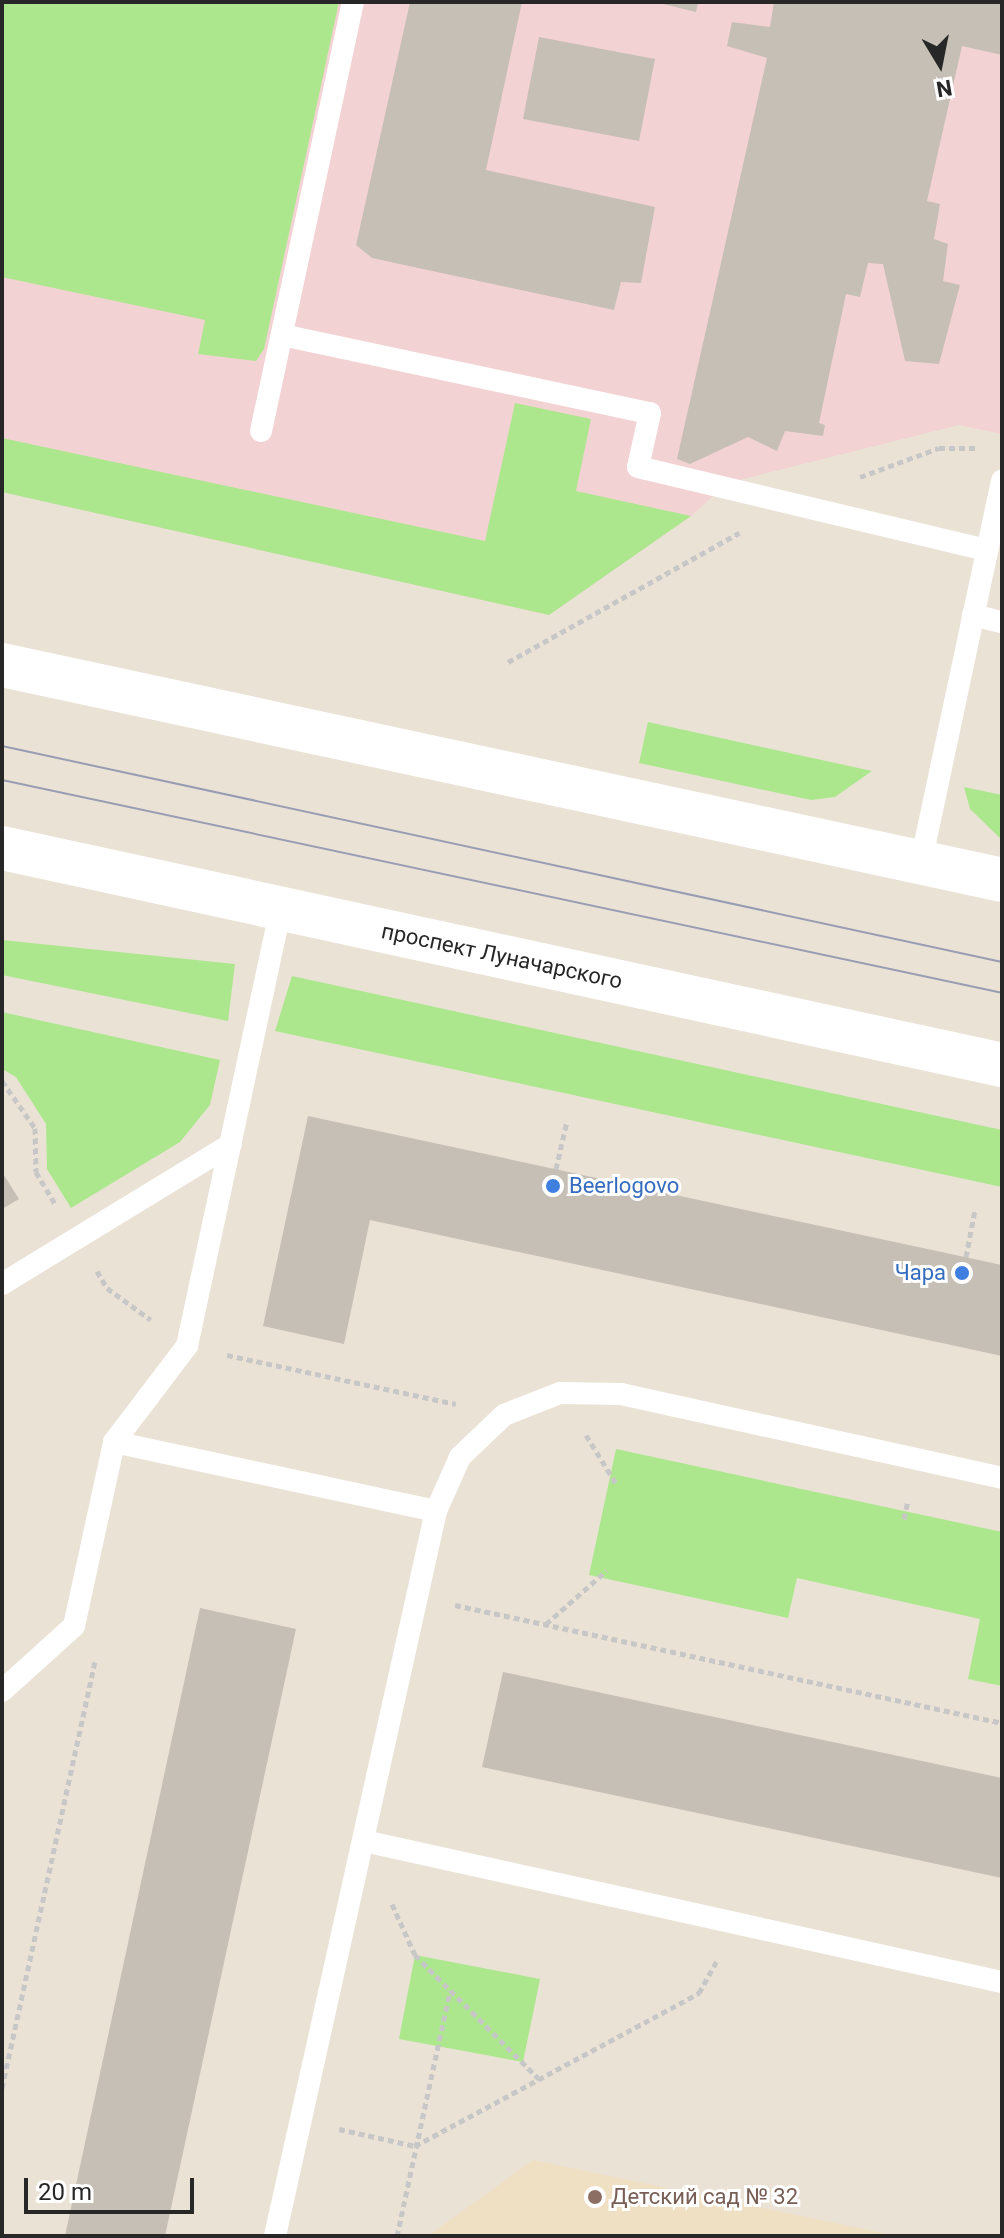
<!DOCTYPE html>
<html>
<head>
<meta charset="utf-8">
<style>
  body { margin:0 }
  #map { position:relative; width:1004px; height:2238px; overflow:hidden; background:#ebe2d6; font-family:Roboto,sans-serif }
  div>[style] { position:absolute }
  .education>* { inset:0; background:#efe0c3 }
  .medical>* { inset:0; background:#f3d2d3 }
  .green>* { inset:0; background:#ace78d }
  .building>* { inset:0; background:#c6bfb6 }
  .path>* { height:5px; margin-top:-2.5px; transform-origin:0; background:repeating-linear-gradient(90deg,#c7c7c7 0 6px,transparent 0 10px) }
  .lane>* { height:22px; margin:-11px; padding:0 11px; transform-origin:11px; border-radius:11px; background:#fff }
  .secondary>* { height:44px; margin:-22px; padding:0 22px; transform-origin:22px; border-radius:22px; background:#fff }
  .tram>* { height:2px; margin:-1px; padding:0 1px; transform-origin:1px; border-radius:1px; background:#999db3 }
  .dots>* { width:22px; height:22px; translate:-50% -50%; box-sizing:border-box; border:4px solid #fff; border-radius:50% }
  span { translate:-50% -50%; white-space:nowrap; text-align:center; line-height:1.15; -webkit-text-stroke:6px #fff; paint-order:stroke }
  .street-label { font-size:22px; color:#272727 }
  .shop-label { font-size:22px; color:#366cbe }
  .left { translate:0 -50%; text-align:left }
  .right { translate:-100% -50%; text-align:right }
  .education-label { font-size:22px; color:#785e54 }
  .frame { position:absolute; inset:0; border:4px solid #272727; pointer-events:none }
  .north { position:absolute; left:900px; top:24px; width:80px; height:80px; -webkit-text-stroke:6px #fff; paint-order:stroke; rotate:170deg; font-size:22px; font-weight:700; line-height:32px; text-align:center; color:#272727 }
  .north::after { content:''; display:block; margin:auto; width:28px; height:36px; background:#272727; clip-path:polygon(50% 0,100% 100%,50% 72%,0 100%) }
  .scale { position:absolute; left:24px; top:2178px; width:170px; height:36px; box-sizing:border-box; border:4px solid #272727; border-top:0; padding-left:10px; font-size:24px; line-height:28px; white-space:nowrap; color:#272727; -webkit-text-stroke:6px #fff; paint-order:stroke }
</style>
</head>
<body>
<div id="map">
  <div class="education">
    <div style="clip-path:polygon(533px 2160px,897px 2236px,428px 2236px)"></div>
  </div>
  <div class="medical">
    <div style="clip-path:polygon(2px 2px,1002px 2px,1002px 434px,959px 425px,727px 483px,691px 516px,549px 615px,2px 492px)"></div>
  </div>
  <div class="green">
    <div style="clip-path:polygon(2px 2px,339px 2px,264px 349px,256px 361px,198px 354px,205px 320px,2px 277px)"></div>
    <div style="clip-path:polygon(515px 403px,591px 419px,576px 491px,691px 516px,549px 615px,2px 492px,2px 438px,485px 541px)"></div>
    <div style="clip-path:polygon(648px 722px,872px 771px,835px 797px,811px 800px,639px 763px)"></div>
    <div style="clip-path:polygon(964px 787px,1002px 795px,1002px 840px,970px 809px)"></div>
    <div style="clip-path:polygon(2px 940px,235px 964px,228px 1021px,2px 975px)"></div>
    <div style="clip-path:polygon(292px 976px,1002px 1130px,1002px 1187px,275px 1031px)"></div>
    <div style="clip-path:polygon(2px 1012px,220px 1060px,210px 1105px,180px 1142px,71px 1208px,47px 1169px,46px 1124px,16px 1077px,2px 1069px)"></div>
    <div style="clip-path:polygon(616px 1449px,1002px 1532px,1002px 1686px,968px 1679px,980px 1619px,797px 1578px,788px 1618px,589px 1575px)"></div>
    <div style="clip-path:polygon(415px 1955px,540px 1979px,523px 2062px,399px 2039px)"></div>
  </div>
  <div class="building">
    <div style="clip-path:polygon(410px 2px,522px 2px,486px 170px,655px 207px,641px 283px,621px 282px,614px 310px,372px 258px,356px 245px)"></div>
    <div style="clip-path:polygon(655px 2px,698px 2px,696px 12px)"></div>
    <div style="clip-path:polygon(774px 2px,1002px 2px,1002px 55px,962px 46px,927px 201px,940px 204px,934px 239px,948px 244px,943px 281px,960px 285px,939px 364px,905px 361px,883px 264px,868px 263px,860px 297px,846px 294px,819px 423px,825px 425px,823px 436px,785px 431px,777px 451px,748px 437px,690px 464px,677px 459px,767px 58px,727px 46px,732px 22px,770px 27px)"></div>
    <div style="clip-path:polygon(539px 37px,655px 59px,639px 141px,523px 119px)"></div>
    <div style="clip-path:polygon(308px 1116px,1002px 1265px,1002px 1356px,370px 1220px,344px 1344px,263px 1326px)"></div>
    <div style="clip-path:polygon(2px 1172px,19px 1199px,2px 1209px)"></div>
    <div style="clip-path:polygon(200px 1608px,296px 1629px,165px 2236px,65px 2236px)"></div>
    <div style="clip-path:polygon(503px 1672px,1002px 1778px,1002px 1878px,482px 1767px)"></div>
  </div>
  <div class="path">
    <div style="left:860px;top:477px;width:84px;rotate:-20.2deg"></div>
    <div style="left:939px;top:448px;width:38px"></div>
    <div style="left:508px;top:662px;width:265px;rotate:-29.2deg"></div>
    <div style="left:2px;top:1081px;width:57px;rotate:54.9deg"></div>
    <div style="left:35px;top:1128px;width:44px;rotate:88.7deg"></div>
    <div style="left:36px;top:1172px;width:39px;rotate:59deg"></div>
    <div style="left:556px;top:1169px;width:49px;rotate:-77.1deg"></div>
    <div style="left:966px;top:1257px;width:48px;rotate:-79.2deg"></div>
    <div style="left:97px;top:1271px;width:20px;rotate:60deg"></div>
    <div style="left:107px;top:1288px;width:54px;rotate:36deg"></div>
    <div style="left:227px;top:1355px;width:234px;rotate:12.1deg"></div>
    <div style="left:586px;top:1435px;width:59px;rotate:58.2deg"></div>
    <div style="left:904px;top:1519px;width:19px;rotate:-78deg"></div>
    <div style="left:455px;top:1605px;width:560px;rotate:12.17deg"></div>
    <div style="left:546px;top:1624px;width:81px;rotate:-41.5deg"></div>
    <div style="left:392px;top:1904px;width:56px;rotate:65.7deg"></div>
    <div style="left:415px;top:1955px;width:175px;rotate:45deg"></div>
    <div style="left:2px;top:2088px;width:437px;rotate:-77.7deg"></div>
    <div style="left:339px;top:2129px;width:78px;rotate:12.6deg"></div>
    <div style="left:415px;top:2146px;width:323px;rotate:-28.3deg"></div>
    <div style="left:699px;top:1993px;width:37px;rotate:-61deg"></div>
    <div style="left:397px;top:2236px;width:251px;rotate:-77.8deg"></div>
  </div>
  <div class="lane">
    <div style="left:282px;top:335px;width:376px;rotate:12deg"></div>
    <div style="left:650px;top:413px;width:55px;rotate:102.5deg"></div>
    <div style="left:638px;top:467px;width:359px;rotate:13.4deg"></div>
    <div style="left:261px;top:431px;width:439px;rotate:-77.9deg"></div>
    <div style="left:973px;top:615px;width:30px;rotate:14deg"></div>
    <div style="left:921px;top:862px;width:390px;rotate:-78deg"></div>
    <div style="left:2px;top:1284px;width:268px;rotate:-31.4deg"></div>
    <div style="left:114px;top:1442px;width:329px;rotate:12.1deg"></div>
    <div style="left:2px;top:1691px;width:97px;rotate:-42.1deg"></div>
    <div style="left:74px;top:1626px;width:188px;rotate:-77.7deg"></div>
    <div style="left:114px;top:1442px;width:121px;rotate:-52.8deg"></div>
    <div style="left:187px;top:1346px;width:447px;rotate:-77.9deg"></div>
    <div style="left:364px;top:1841px;width:653px;rotate:12.46deg"></div>
    <div style="left:275px;top:2236px;width:743px;rotate:-77.48deg"></div>
    <div style="left:436px;top:1511px;width:59px;rotate:-66deg"></div>
    <div style="left:460px;top:1457px;width:61px;rotate:-43.7deg"></div>
    <div style="left:504px;top:1415px;width:60px;rotate:-21.4deg"></div>
    <div style="left:560px;top:1393px;width:61px;rotate:0.9deg"></div>
    <div style="left:621px;top:1394px;width:390px;rotate:12.4deg"></div>
  </div>
  <div class="secondary">
    <div style="left:2px;top:665px;width:1023px;rotate:12.13deg"></div>
    <div style="left:2px;top:848px;width:1023px;rotate:12.24deg"></div>
  </div>
  <div class="tram">
    <div style="left:2px;top:746px;width:1023px;rotate:12.19deg"></div>
    <div style="left:2px;top:780px;width:1022px;rotate:12.02deg"></div>
  </div>
  <div class="dots">
    <div style="left:553px;top:1186px;background:#3f7fe0"></div>
    <div style="left:962px;top:1273px;background:#3f7fe0"></div>
    <div style="left:595px;top:2197px;background:#8d6e63"></div>
  </div>
  <div class="street-label">
    <span style="left:502px;top:956px;rotate:12deg">проспект Луначарского</span>
  </div>
  <div class="shop-label">
    <span class="left" style="left:569px;top:1186px">Beerlogovo</span>
    <span class="right" style="left:946px;top:1273px">Чара</span>
  </div>
  <div class="education-label">
    <span class="left" style="left:611px;top:2197px">Детский сад № 32</span>
  </div>
  <div class="frame"></div>
  <div class="north">N</div>
  <div class="scale">20 m</div>
</div>
</body>
</html>
